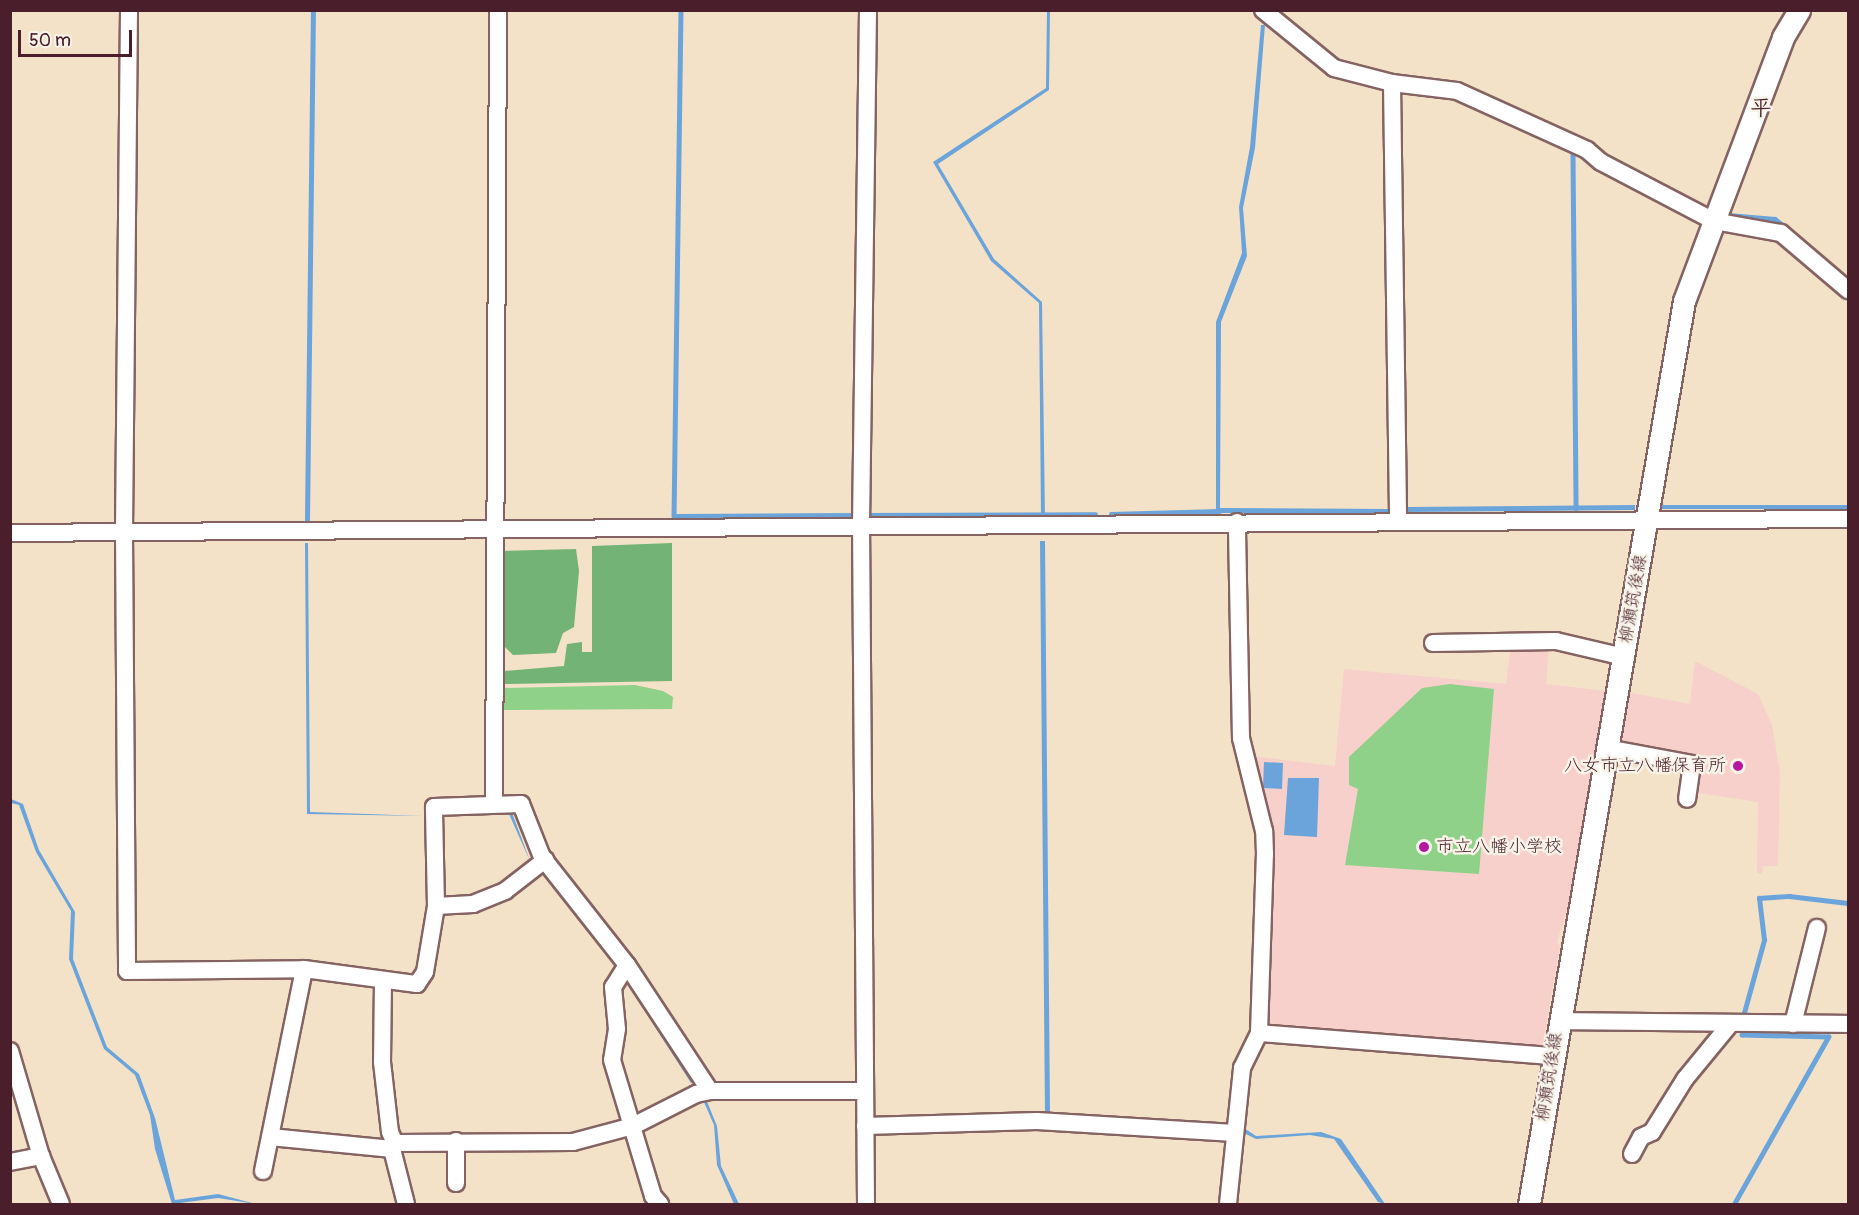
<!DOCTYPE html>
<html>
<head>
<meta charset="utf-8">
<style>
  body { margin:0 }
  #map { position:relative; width:1859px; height:1215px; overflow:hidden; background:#f3e2c7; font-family:Pangolin,"Klee One",sans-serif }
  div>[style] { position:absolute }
  .built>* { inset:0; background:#f7d0cc }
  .green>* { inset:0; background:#8fd189 }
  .forest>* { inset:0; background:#73b375 }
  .water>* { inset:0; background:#6ba4da }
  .stream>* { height:4.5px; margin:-2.25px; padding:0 2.25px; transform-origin:2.25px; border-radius:2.25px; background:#6ba4da }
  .roads { filter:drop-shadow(2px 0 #856362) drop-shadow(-2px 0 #856362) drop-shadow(0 2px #856362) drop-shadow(0 -2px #856362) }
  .minor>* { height:16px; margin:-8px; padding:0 8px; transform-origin:8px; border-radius:8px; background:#fff }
  .major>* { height:21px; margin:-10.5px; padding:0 10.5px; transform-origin:10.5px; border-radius:10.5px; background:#fff }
  .dots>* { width:16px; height:16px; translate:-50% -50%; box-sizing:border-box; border:3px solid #f7f3e8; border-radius:50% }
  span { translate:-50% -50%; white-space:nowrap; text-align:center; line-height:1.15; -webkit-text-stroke:5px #f7f3e8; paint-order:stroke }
  .street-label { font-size:18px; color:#4a1f2b }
  .poi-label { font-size:18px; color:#4a1f2b }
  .right { translate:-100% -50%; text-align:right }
  .left { translate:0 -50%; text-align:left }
  .quarter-label { font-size:21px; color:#4a1f2b; font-weight:700 }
  .frame { position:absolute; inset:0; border:12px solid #4a1f2b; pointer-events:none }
  .scale { position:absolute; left:18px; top:30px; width:114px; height:27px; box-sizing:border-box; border:3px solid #4a1f2b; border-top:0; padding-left:8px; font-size:18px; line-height:21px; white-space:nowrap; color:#4a1f2b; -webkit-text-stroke:4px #f7f3e8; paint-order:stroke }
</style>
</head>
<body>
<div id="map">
  <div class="built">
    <div style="clip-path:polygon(1511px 645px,1549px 646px,1546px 684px,1607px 691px,1568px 906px,1557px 942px,1560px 946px,1543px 1043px,1537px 1048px,1266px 1026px,1271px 860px,1250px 756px,1335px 766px,1344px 669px,1506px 684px)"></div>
    <div style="clip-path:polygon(1695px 661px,1758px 694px,1772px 725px,1780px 772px,1778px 866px,1763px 866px,1762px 874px,1757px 873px,1758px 802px,1692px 792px,1698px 761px,1611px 744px,1622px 691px,1690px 704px)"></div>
  </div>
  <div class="green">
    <div style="clip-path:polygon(1450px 684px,1494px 689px,1479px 874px,1345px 865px,1358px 789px,1349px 785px,1349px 757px,1422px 688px)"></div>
    <div style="clip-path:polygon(635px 685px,663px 691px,673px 697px,672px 709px,503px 710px,503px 688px)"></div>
  </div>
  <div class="forest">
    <div style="clip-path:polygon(672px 543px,672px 681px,504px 684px,504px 671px,564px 666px,567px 644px,582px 642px,582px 652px,592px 652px,592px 546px)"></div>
    <div style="clip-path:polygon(576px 549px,579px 571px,574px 627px,563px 633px,556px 653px,513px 655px,503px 645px,502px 551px)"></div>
  </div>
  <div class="water">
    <div style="clip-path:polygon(1047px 11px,1050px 11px,1049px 90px,938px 164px,994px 259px,1042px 302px,1045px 517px,1041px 517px,1039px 303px,991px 261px,933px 162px,1046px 88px)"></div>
    <div style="clip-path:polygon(1261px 25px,1265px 25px,1255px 148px,1243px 208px,1247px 256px,1221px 322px,1220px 508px,1388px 509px,1388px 513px,1216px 513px,1216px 322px,1242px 253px,1239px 207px,1250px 147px)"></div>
    <div style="clip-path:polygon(1635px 505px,1635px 510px,1408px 512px,1408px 507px)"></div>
    <div style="clip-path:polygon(1661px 505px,1848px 505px,1848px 509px,1661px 509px)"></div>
    <div style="clip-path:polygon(1040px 541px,1045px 541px,1050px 1113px,1093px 1116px,1093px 1120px,1045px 1116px)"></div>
    <div style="clip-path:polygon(305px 543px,308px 543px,310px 812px,424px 816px,307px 814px)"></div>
    <div style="clip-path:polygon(1264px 762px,1283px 763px,1282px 789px,1263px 788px)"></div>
    <div style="clip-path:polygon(1288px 778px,1319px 778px,1317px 837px,1284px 835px)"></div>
    <div style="clip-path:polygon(11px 799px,23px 804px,39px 850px,75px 912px,73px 959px,107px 1047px,139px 1074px,155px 1118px,175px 1200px,218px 1194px,256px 1204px,218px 1198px,172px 1204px,155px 1149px,150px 1115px,135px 1075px,104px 1049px,69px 959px,71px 911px,36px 852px,19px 805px,11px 803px)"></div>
    <div style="clip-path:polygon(511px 810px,530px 861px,509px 814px,442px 815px,442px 812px)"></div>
    <div style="clip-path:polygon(623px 977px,676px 1051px,694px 1081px,691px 1083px)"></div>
    <div style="clip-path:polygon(706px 1099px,717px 1126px,721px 1166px,739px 1204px,734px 1204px,717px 1165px,714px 1125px,703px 1100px)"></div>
    <div style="clip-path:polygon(1244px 1128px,1256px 1136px,1321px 1132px,1341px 1139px,1385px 1204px,1378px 1202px,1334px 1139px,1310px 1135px,1256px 1139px,1242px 1132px)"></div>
  </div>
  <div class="stream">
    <div style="left:681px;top:10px;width:506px;rotate:90.79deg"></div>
    <div style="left:674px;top:516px;width:183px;rotate:-0.3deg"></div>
    <div style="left:1573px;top:154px;width:354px;rotate:89.5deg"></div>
    <div style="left:1728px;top:215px;width:47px;rotate:4.9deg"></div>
    <div style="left:1775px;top:219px;width:46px;rotate:38.9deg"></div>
    <div style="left:1111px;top:514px;width:108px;rotate:-1.6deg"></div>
    <div style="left:865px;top:515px;width:230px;rotate:-0.2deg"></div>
    <div style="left:307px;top:520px;width:510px;rotate:-89.33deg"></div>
    <div style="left:1742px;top:1020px;width:83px;rotate:-74.6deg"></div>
    <div style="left:1764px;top:940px;width:42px;rotate:-96.8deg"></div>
    <div style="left:1759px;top:898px;width:30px;rotate:-4deg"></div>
    <div style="left:1789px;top:896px;width:59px;rotate:6.8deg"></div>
    <div style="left:1734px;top:1204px;width:192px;rotate:-60.6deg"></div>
    <div style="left:1828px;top:1037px;width:86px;rotate:-178.7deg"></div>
    <div style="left:1742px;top:1035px;width:4px;rotate:-90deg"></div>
  </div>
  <div class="roads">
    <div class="minor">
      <div style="left:129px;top:10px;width:523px;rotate:90.55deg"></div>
      <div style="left:124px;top:533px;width:438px;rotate:89.6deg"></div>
      <div style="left:127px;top:971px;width:177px;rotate:-0.6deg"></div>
      <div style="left:304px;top:969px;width:114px;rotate:7.6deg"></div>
      <div style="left:417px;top:984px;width:14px;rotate:-56deg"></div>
      <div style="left:425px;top:972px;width:67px;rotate:-80.5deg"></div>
      <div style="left:436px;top:906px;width:99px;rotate:-91.2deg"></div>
      <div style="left:434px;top:807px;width:87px;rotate:-2deg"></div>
      <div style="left:521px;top:804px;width:57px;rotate:68.4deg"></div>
      <div style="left:542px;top:857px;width:137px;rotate:51.8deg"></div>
      <div style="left:627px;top:965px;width:151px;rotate:56.6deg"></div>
      <div style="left:710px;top:1091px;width:155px"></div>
      <div style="left:1263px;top:10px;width:92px;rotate:39.2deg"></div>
      <div style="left:1334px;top:68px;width:60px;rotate:14.5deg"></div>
      <div style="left:1392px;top:83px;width:439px;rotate:89.2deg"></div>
      <div style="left:1392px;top:83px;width:65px;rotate:7deg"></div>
      <div style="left:1457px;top:91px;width:143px;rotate:24.4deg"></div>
      <div style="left:1587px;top:150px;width:18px;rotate:41deg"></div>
      <div style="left:1601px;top:162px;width:127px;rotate:27.6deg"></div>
      <div style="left:1714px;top:221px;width:68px;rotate:10.2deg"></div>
      <div style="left:1781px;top:233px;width:88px;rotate:40.4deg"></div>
      <div style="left:10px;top:533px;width:1838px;rotate:-0.44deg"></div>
      <div style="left:1433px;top:643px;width:123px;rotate:-0.9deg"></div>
      <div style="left:1556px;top:641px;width:70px;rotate:13.2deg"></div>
      <div style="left:1607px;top:748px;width:86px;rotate:10.7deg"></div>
      <div style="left:1692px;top:764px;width:35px;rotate:98deg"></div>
      <div style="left:494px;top:803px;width:793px;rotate:-89.71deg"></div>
      <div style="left:436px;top:906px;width:37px;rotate:-3deg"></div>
      <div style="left:473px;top:904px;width:35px;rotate:-22deg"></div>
      <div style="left:505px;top:891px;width:51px;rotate:-37.8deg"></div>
      <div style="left:627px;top:965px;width:26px;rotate:122deg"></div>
      <div style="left:613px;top:987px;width:42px;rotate:84.6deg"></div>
      <div style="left:617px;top:1029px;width:31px;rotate:99deg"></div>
      <div style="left:612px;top:1060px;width:142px;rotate:73.2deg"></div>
      <div style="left:653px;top:1196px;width:11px;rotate:49deg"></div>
      <div style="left:383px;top:981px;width:81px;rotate:90.7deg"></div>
      <div style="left:382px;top:1062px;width:70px;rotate:83.5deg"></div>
      <div style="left:390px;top:1132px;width:12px;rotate:66deg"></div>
      <div style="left:1559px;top:1021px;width:289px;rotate:0.6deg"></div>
      <div style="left:1793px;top:1024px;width:99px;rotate:-76deg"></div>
      <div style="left:1259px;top:1033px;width:294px;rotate:4.5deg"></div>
      <div style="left:10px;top:1051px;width:109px;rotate:73.6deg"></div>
      <div style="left:41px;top:1156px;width:52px;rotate:67.4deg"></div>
      <div style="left:865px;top:1126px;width:172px;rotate:-1.7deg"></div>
      <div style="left:1037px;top:1121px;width:198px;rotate:3.5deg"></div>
      <div style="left:270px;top:1137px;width:123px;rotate:5.6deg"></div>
      <div style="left:456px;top:1141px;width:42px;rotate:90deg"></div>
      <div style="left:1632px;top:1154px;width:19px;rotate:-62deg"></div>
      <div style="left:1641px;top:1137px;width:12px;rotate:-24deg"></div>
      <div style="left:1652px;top:1132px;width:62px;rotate:-58.1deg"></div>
      <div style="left:1685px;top:1079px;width:72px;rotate:-50.6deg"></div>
      <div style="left:10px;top:1162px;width:32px;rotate:-11deg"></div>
      <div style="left:263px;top:1171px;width:206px;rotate:-78.5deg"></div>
      <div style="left:406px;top:1204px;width:57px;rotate:-104.3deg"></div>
      <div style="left:392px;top:1149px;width:7px;rotate:-63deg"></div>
      <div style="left:395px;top:1143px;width:178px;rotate:-0.3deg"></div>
      <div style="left:573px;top:1142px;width:62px;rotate:-14.9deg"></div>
      <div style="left:633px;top:1126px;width:71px;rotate:-26.9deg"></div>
      <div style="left:696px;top:1094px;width:14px;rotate:-12deg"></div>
      <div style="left:866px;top:1204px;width:679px;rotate:-90.42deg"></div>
      <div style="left:861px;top:525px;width:515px;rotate:-89.22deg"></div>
      <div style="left:1228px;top:1204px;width:137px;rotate:-84.1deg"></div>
      <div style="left:1242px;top:1068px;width:39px;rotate:-64deg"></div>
      <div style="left:1259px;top:1033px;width:179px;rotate:-88.1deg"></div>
      <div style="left:1265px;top:854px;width:23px;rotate:-92deg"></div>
      <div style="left:1264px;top:831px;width:96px;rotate:-103.9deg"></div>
      <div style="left:1241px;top:738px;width:216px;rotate:-91.1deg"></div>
    </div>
    <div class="major">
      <div style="left:1529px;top:1204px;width:916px;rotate:-80.26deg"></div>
      <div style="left:1684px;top:301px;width:282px;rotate:-69.4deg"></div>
      <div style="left:1783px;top:37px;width:31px;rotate:-59deg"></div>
    </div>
  </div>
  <div class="dots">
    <div style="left:1738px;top:766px;background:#b5179e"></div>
    <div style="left:1424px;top:847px;background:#b5179e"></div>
  </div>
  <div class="street-label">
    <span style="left:1634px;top:599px;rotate:-80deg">柳瀬筑後線</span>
    <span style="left:1550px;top:1077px;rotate:-81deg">柳瀬筑後線</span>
  </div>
  <div class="poi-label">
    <span class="right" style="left:1726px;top:766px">八女市立八幡保育所</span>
    <span class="left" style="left:1436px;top:847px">市立八幡小学校</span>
  </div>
  <div class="quarter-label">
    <span style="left:1761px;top:109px">平</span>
  </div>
  <div class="frame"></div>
  <div class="scale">50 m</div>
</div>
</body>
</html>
